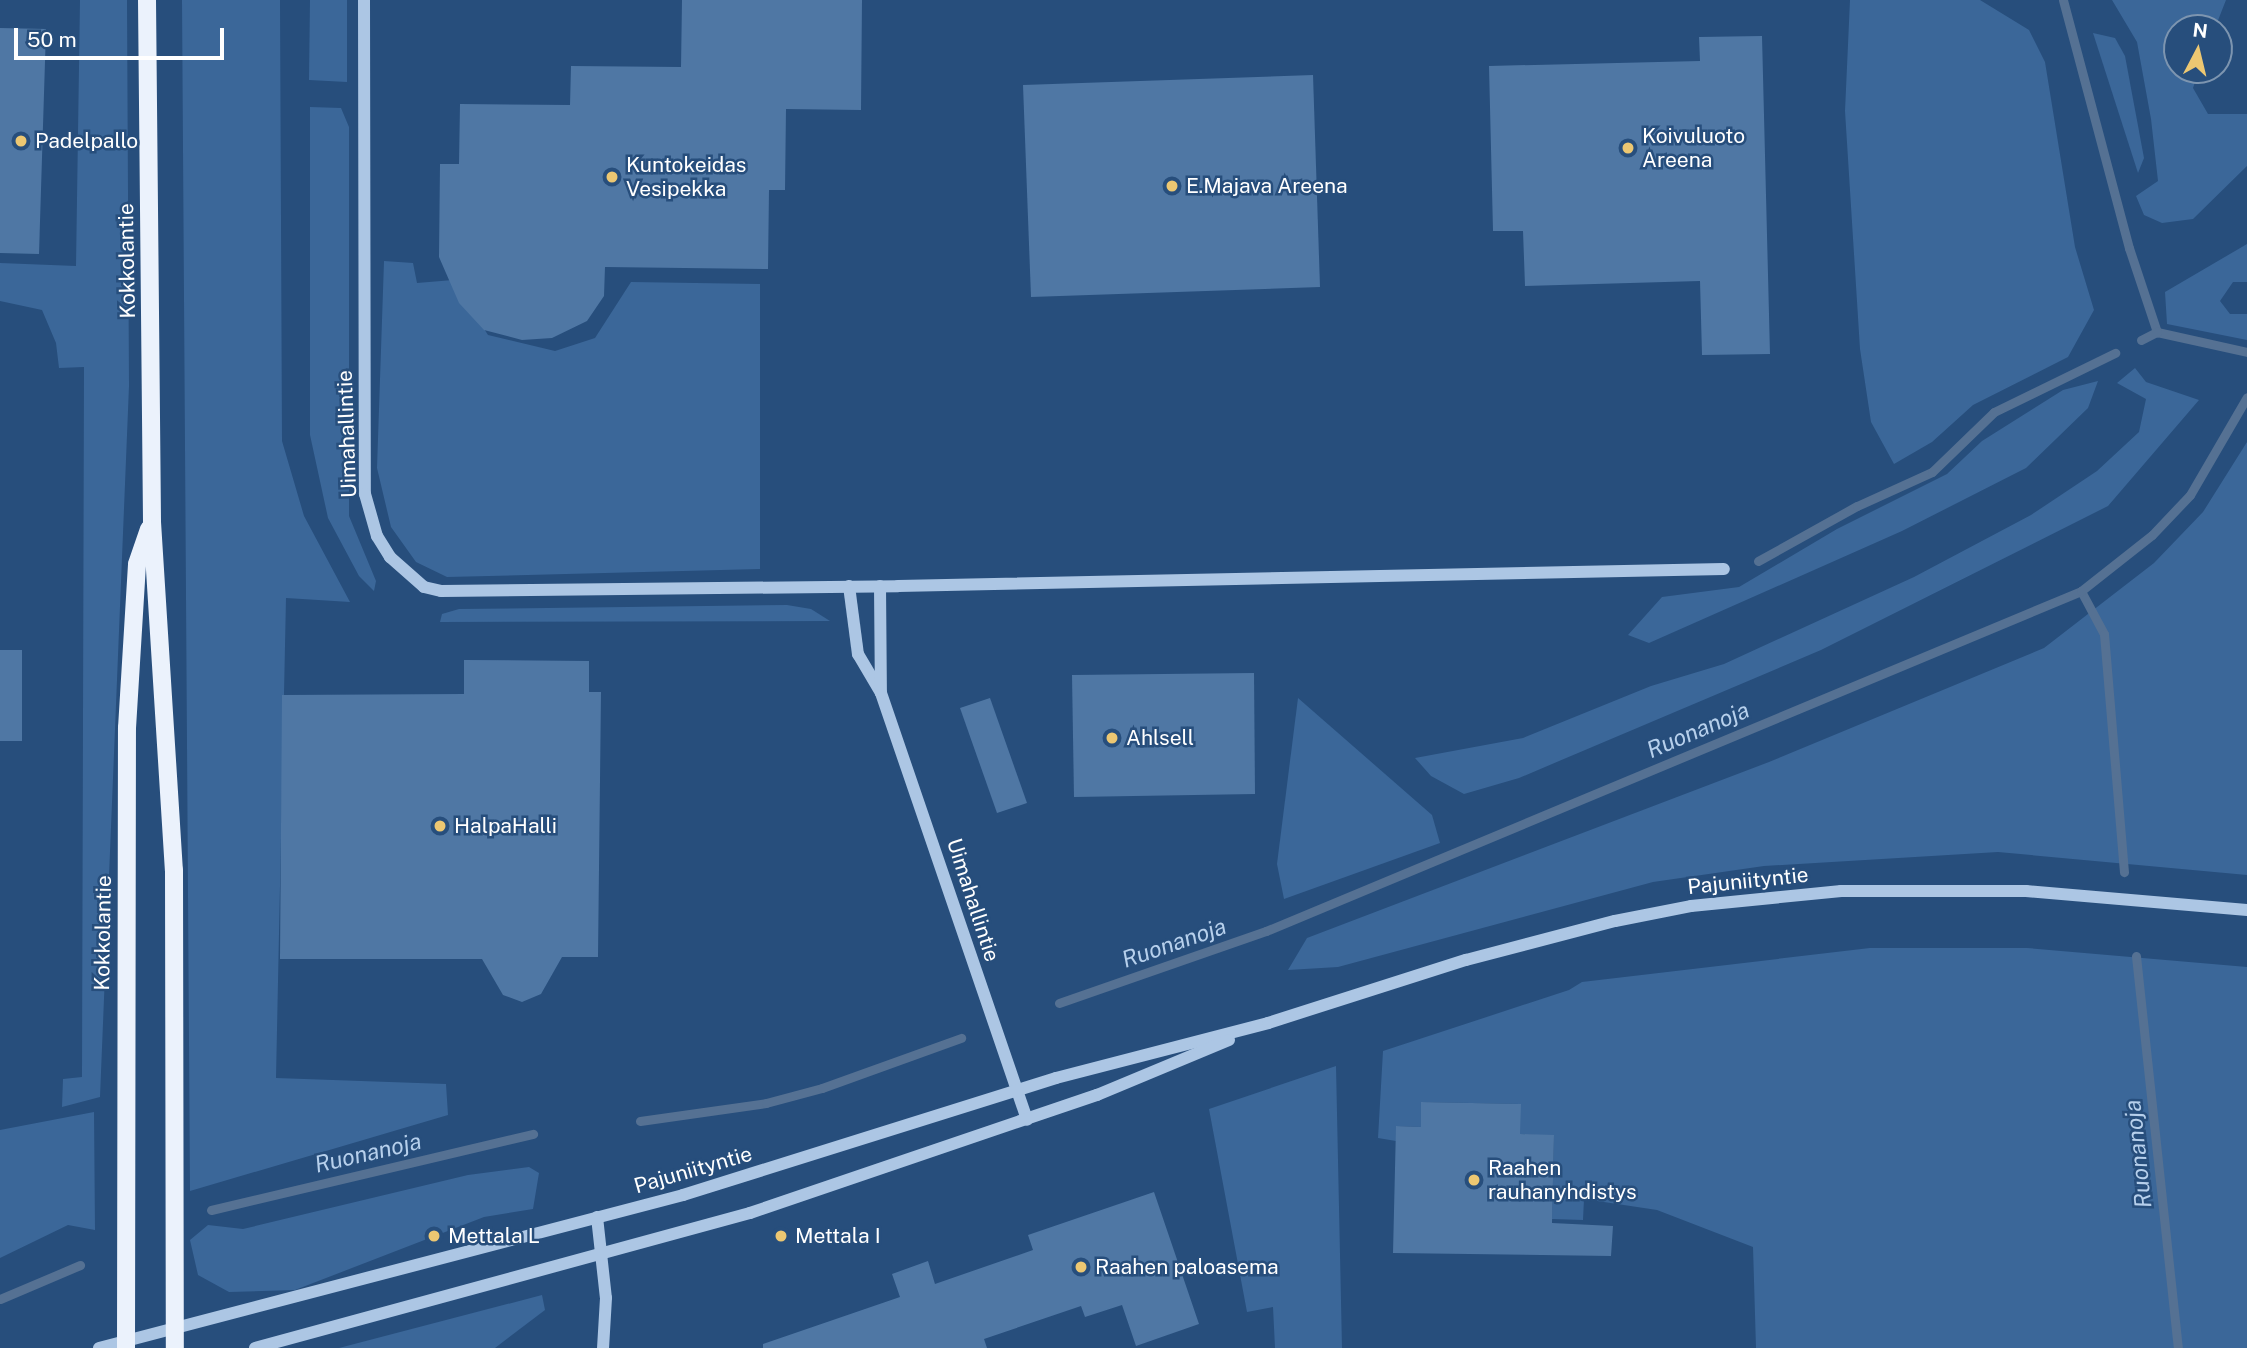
<!DOCTYPE html>
<html>
<head>
<meta charset="utf-8">
<style>
  body { margin:0 }
  #map { position:relative; width:2247px; height:1348px; overflow:hidden; background:#274e7c; font-family:"Public Sans",sans-serif }
  div>[style] { position:absolute }
  .green>* { inset:0; background:#3b6799 }
  .stream>* { height:9px; margin:-4.5px; padding:0 4.5px; transform-origin:4.5px; border-radius:4.5px; background:#557193 }
  .building>* { inset:0; background:#4f77a4 }
  .minor>* { height:12px; margin:-6px; padding:0 6px; transform-origin:6px; border-radius:6px; background:#acc6e4 }
  .major>* { height:18px; margin:-9px; padding:0 9px; transform-origin:9px; border-radius:9px; background:#ebf2fc }
  .dots>* { width:19px; height:19px; translate:-50% -50%; box-sizing:border-box; border:4px solid #274e7c; border-radius:50% }
  span { translate:-50% -50%; white-space:nowrap; text-align:center; line-height:1.15; -webkit-text-stroke:5px #274e7c; paint-order:stroke }
  .poi-label { font-size:21px; color:#fff }
  .left { translate:0 -50%; text-align:left }
  .street-label { font-size:21px; color:#fff }
  .water-label { font-size:23px; color:#b7d0ec; font-style:italic }
  .north { position:absolute; left:2163px; top:14px; width:70px; height:70px; box-sizing:border-box; background:#274e7c; border:2px solid #7d95b0; border-radius:50%; rotate:7deg; font-size:19px; font-weight:700; line-height:28px; text-align:center; color:#fff }
  .north::after { content:''; display:block; margin:auto; width:24px; height:32px; background:#ecc772; clip-path:polygon(50% 0,100% 100%,50% 72%,0 100%) }
  .scale { position:absolute; left:14px; top:28px; width:210px; height:32px; box-sizing:border-box; border:4px solid #fff; border-top:0; padding-left:9px; font-size:21px; line-height:24px; white-space:nowrap; color:#fff; -webkit-text-stroke:5px #274e7c; paint-order:stroke }
</style>
</head>
<body>
<div id="map">
  <div class="green">
    <div style="clip-path:polygon(80px 0,127px 0,129px 386px,100px 1097px,62px 1107px,63px 1079px,82px 1077px,84px 367px,59px 368px,56px 343px,42px 310px,0 301px,0 263px,76px 266px)"></div>
    <div style="clip-path:polygon(182px 0,280px 0,282px 441px,304px 516px,350px 602px,286px 598px,276px 1078px,446px 1084px,448px 1115px,190px 1191px)"></div>
    <div style="clip-path:polygon(310px 0,347px 0,347px 82px,309px 80px)"></div>
    <div style="clip-path:polygon(1850px 0,1980px 0,2029px 30px,2045px 62px,2075px 247px,2094px 310px,2068px 357px,1973px 405px,1932px 442px,1894px 464px,1871px 422px,1860px 349px,1845px 111px)"></div>
    <div style="clip-path:polygon(2112px 0,2226px 0,2215px 28px,2177px 28px,2177px 70px,2199px 70px,2193px 88px,2208px 114px,2247px 114px,2247px 166px,2193px 219px,2162px 223px,2144px 215px,2136px 196px,2158px 181px,2151px 119px,2137px 42px)"></div>
    <div style="clip-path:polygon(2093px 33px,2115px 38px,2125px 56px,2144px 158px,2138px 173px)"></div>
    <div style="clip-path:polygon(310px 107px,341px 108px,349px 127px,349px 516px,376px 581px,374px 591px,359px 576px,328px 518px,310px 435px)"></div>
    <div style="clip-path:polygon(2247px 244px,2247px 282px,2233px 282px,2220px 301px,2230px 314px,2247px 314px,2247px 340px,2167px 324px,2165px 292px)"></div>
    <div style="clip-path:polygon(384px 261px,413px 263px,417px 283px,453px 280px,488px 335px,555px 351px,595px 338px,631px 282px,760px 284px,760px 569px,447px 577px,416px 562px,391px 527px,377px 468px)"></div>
    <div style="clip-path:polygon(2135px 368px,2146px 382px,2199px 400px,2108px 506px,1821px 650px,1519px 778px,1464px 794px,1431px 776px,1415px 758px,1523px 738px,1651px 686px,1724px 664px,1914px 577px,2031px 515px,2097px 471px,2139px 432px,2146px 399px,2117px 383px)"></div>
    <div style="clip-path:polygon(2098px 381px,2088px 408px,2026px 468px,1902px 531px,1649px 643px,1628px 635px,1662px 597px,1739px 587px,1837px 529px,1947px 474px,1982px 441px,2063px 390px)"></div>
    <div style="clip-path:polygon(2247px 442px,2247px 875px,1998px 852px,1764px 866px,1653px 882px,1338px 967px,1288px 970px,1307px 938px,1769px 762px,2044px 648px,2154px 563px,2203px 512px)"></div>
    <div style="clip-path:polygon(787px 605px,811px 609px,830px 621px,440px 622px,442px 614px,459px 609px)"></div>
    <div style="clip-path:polygon(1298px 698px,1432px 815px,1440px 843px,1284px 899px,1277px 864px)"></div>
    <div style="clip-path:polygon(1870px 948px,2027px 948px,2247px 967px,2247px 1348px,1756px 1348px,1753px 1247px,1657px 1210px,1584px 1199px,1583px 1220px,1552px 1219px,1554px 1136px,1520px 1134px,1520px 1104px,1422px 1102px,1421px 1127px,1397px 1126px,1396px 1141px,1378px 1138px,1383px 1051px,1569px 990px,1582px 982px)"></div>
    <div style="clip-path:polygon(1336px 1066px,1342px 1348px,1275px 1348px,1273px 1307px,1247px 1312px,1209px 1109px)"></div>
    <div style="clip-path:polygon(94px 1112px,95px 1230px,68px 1225px,0 1258px,0 1130px)"></div>
    <div style="clip-path:polygon(529px 1167px,539px 1173px,533px 1209px,484px 1217px,295px 1290px,229px 1292px,198px 1275px,190px 1240px,208px 1225px,243px 1229px,468px 1175px)"></div>
    <div style="clip-path:polygon(542px 1295px,545px 1310px,495px 1348px,339px 1348px)"></div>
  </div>
  <div class="stream">
    <div style="left:2063px;top:0;width:257px;rotate:75.1deg"></div>
    <div style="left:2129px;top:248px;width:89px;rotate:71.6deg"></div>
    <div style="left:2157px;top:332px;width:92px;rotate:12.5deg"></div>
    <div style="left:2141px;top:340px;width:18px;rotate:-27deg"></div>
    <div style="left:1758px;top:561px;width:113px;rotate:-29.1deg"></div>
    <div style="left:1857px;top:506px;width:82px;rotate:-24.4deg"></div>
    <div style="left:1932px;top:472px;width:86px;rotate:-44.1deg"></div>
    <div style="left:1994px;top:412px;width:135px;rotate:-26deg"></div>
    <div style="left:2081px;top:591px;width:49px;rotate:61.9deg"></div>
    <div style="left:2104px;top:634px;width:239px;rotate:85.2deg"></div>
    <div style="left:2136px;top:956px;width:394px;rotate:83.9deg"></div>
    <div style="left:1059px;top:1003px;width:219px;rotate:-19.2deg"></div>
    <div style="left:1266px;top:931px;width:883px;rotate:-22.64deg"></div>
    <div style="left:2081px;top:591px;width:90px;rotate:-38.3deg"></div>
    <div style="left:2152px;top:535px;width:55px;rotate:-46.5deg"></div>
    <div style="left:2190px;top:495px;width:113px;rotate:-59.8deg"></div>
    <div style="left:640px;top:1121px;width:127px;rotate:-8.1deg"></div>
    <div style="left:766px;top:1103px;width:58px;rotate:-15deg"></div>
    <div style="left:822px;top:1088px;width:148px;rotate:-19.8deg"></div>
    <div style="left:211px;top:1210px;width:331px;rotate:-13.3deg"></div>
    <div style="left:0;top:1299px;width:87px;rotate:-23deg"></div>
  </div>
  <div class="building">
    <div style="clip-path:polygon(682px 0,862px 0,861px 110px,786px 109px,785px 190px,769px 190px,768px 269px,605px 267px,604px 296px,587px 321px,552px 338px,522px 340px,484px 330px,459px 303px,439px 257px,440px 164px,459px 164px,460px 104px,570px 105px,571px 66px,681px 67px)"></div>
    <div style="clip-path:polygon(0 28px,46px 29px,39px 254px,0 253px)"></div>
    <div style="clip-path:polygon(1762px 36px,1770px 354px,1702px 355px,1700px 281px,1525px 286px,1523px 231px,1493px 231px,1489px 66px,1700px 61px,1699px 37px)"></div>
    <div style="clip-path:polygon(1313px 75px,1320px 287px,1031px 297px,1023px 85px)"></div>
    <div style="clip-path:polygon(0 650px,22px 650px,22px 741px,0 741px)"></div>
    <div style="clip-path:polygon(464px 660px,589px 661px,589px 692px,601px 692px,598px 957px,562px 957px,541px 994px,522px 1002px,503px 995px,482px 959px,280px 959px,282px 695px,464px 694px)"></div>
    <div style="clip-path:polygon(1254px 673px,1255px 794px,1074px 797px,1072px 675px)"></div>
    <div style="clip-path:polygon(990px 698px,1027px 803px,997px 813px,960px 708px)"></div>
    <div style="clip-path:polygon(1421px 1102px,1521px 1104px,1520px 1134px,1554px 1135px,1552px 1223px,1613px 1226px,1611px 1256px,1393px 1253px,1396px 1126px,1421px 1127px)"></div>
    <div style="clip-path:polygon(1154px 1192px,1199px 1324px,1136px 1346px,1122px 1305px,1085px 1317px,1081px 1306px,984px 1339px,987px 1348px,763px 1348px,763px 1344px,900px 1297px,892px 1274px,928px 1261px,935px 1284px,1033px 1250px,1028px 1235px)"></div>
  </div>
  <div class="minor">
    <div style="left:364px;top:0;width:494px;rotate:89.9deg"></div>
    <div style="left:365px;top:494px;width:44px;rotate:74.1deg"></div>
    <div style="left:377px;top:536px;width:25px;rotate:58deg"></div>
    <div style="left:390px;top:557px;width:45px;rotate:41.4deg"></div>
    <div style="left:424px;top:587px;width:17px;rotate:13deg"></div>
    <div style="left:441px;top:591px;width:457px;rotate:-0.6deg"></div>
    <div style="left:898px;top:586px;width:826px;rotate:-1.18deg"></div>
    <div style="left:849px;top:586px;width:69px;rotate:82.5deg"></div>
    <div style="left:858px;top:654px;width:45px;rotate:59.5deg"></div>
    <div style="left:881px;top:693px;width:451px;rotate:71.1deg"></div>
    <div style="left:880px;top:586px;width:107px;rotate:89.5deg"></div>
    <div style="left:597px;top:1217px;width:81px;rotate:83.7deg"></div>
    <div style="left:606px;top:1298px;width:50px;rotate:93.4deg"></div>
    <div style="left:99px;top:1348px;width:604px;rotate:-14.68deg"></div>
    <div style="left:683px;top:1195px;width:391px;rotate:-17.4deg"></div>
    <div style="left:1056px;top:1078px;width:219px;rotate:-14.5deg"></div>
    <div style="left:1268px;top:1023px;width:208px;rotate:-17.7deg"></div>
    <div style="left:1466px;top:960px;width:154px;rotate:-14.7deg"></div>
    <div style="left:1615px;top:921px;width:77px;rotate:-11.2deg"></div>
    <div style="left:1691px;top:906px;width:151px;rotate:-5.7deg"></div>
    <div style="left:1841px;top:891px;width:185px"></div>
    <div style="left:2026px;top:891px;width:222px;rotate:4.9deg"></div>
    <div style="left:255px;top:1348px;width:513px;rotate:-15.26deg"></div>
    <div style="left:750px;top:1213px;width:367px;rotate:-18.8deg"></div>
    <div style="left:1097px;top:1095px;width:143px;rotate:-22.6deg"></div>
  </div>
  <div class="major">
    <div style="left:147px;top:0;width:522px;rotate:89.45deg"></div>
    <div style="left:152px;top:522px;width:349px;rotate:86.4deg"></div>
    <div style="left:174px;top:870px;width:478px;rotate:89.9deg"></div>
    <div style="left:126px;top:1348px;width:620px;rotate:-89.91deg"></div>
    <div style="left:127px;top:728px;width:164px;rotate:-86.5deg"></div>
    <div style="left:137px;top:564px;width:37px;rotate:-71deg"></div>
  </div>
  <div class="dots">
    <div style="left:21px;top:141px;background:#ecc772"></div>
    <div style="left:1628px;top:148px;background:#ecc772"></div>
    <div style="left:612px;top:177px;background:#ecc772"></div>
    <div style="left:1172px;top:186px;background:#ecc772"></div>
    <div style="left:1112px;top:738px;background:#ecc772"></div>
    <div style="left:440px;top:826px;background:#ecc772"></div>
    <div style="left:1474px;top:1180px;background:#ecc772"></div>
    <div style="left:434px;top:1236px;background:#ecc772"></div>
    <div style="left:781px;top:1236px;background:#ecc772"></div>
    <div style="left:1081px;top:1267px;background:#ecc772"></div>
  </div>
  <div class="poi-label">
    <span class="left" style="left:1642px;top:148px">Koivuluoto<br>Areena</span>
    <span class="left" style="left:35px;top:141px">Padelpallo</span>
    <span class="left" style="left:626px;top:177px">Kuntokeidas<br>Vesipekka</span>
    <span class="left" style="left:1186px;top:186px">E.Majava Areena</span>
    <span class="left" style="left:1126px;top:738px">Ahlsell</span>
    <span class="left" style="left:454px;top:826px">HalpaHalli</span>
    <span class="left" style="left:1488px;top:1180px">Raahen<br>rauhanyhdistys</span>
    <span class="left" style="left:448px;top:1236px">Mettala L</span>
    <span class="left" style="left:795px;top:1236px">Mettala I</span>
    <span class="left" style="left:1095px;top:1267px">Raahen paloasema</span>
  </div>
  <div class="street-label">
    <span style="left:127px;top:261px;rotate:-91deg">Kokkolantie</span>
    <span style="left:347px;top:434px;rotate:-92deg">Uimahallintie</span>
    <span style="left:1748px;top:881px;rotate:-6deg">Pajuniityntie</span>
    <span style="left:973px;top:900px;rotate:72deg">Uimahallintie</span>
    <span style="left:103px;top:933px;rotate:-89deg">Kokkolantie</span>
    <span style="left:693px;top:1170px;rotate:-16deg">Pajuniityntie</span>
  </div>
  <div class="water-label">
    <span style="left:1698px;top:730px;rotate:-23deg">Ruonanoja</span>
    <span style="left:1174px;top:943px;rotate:-19deg">Ruonanoja</span>
    <span style="left:368px;top:1153px;rotate:-13deg">Ruonanoja</span>
    <span style="left:2138px;top:1154px;rotate:-96deg">Ruonanoja</span>
  </div>
  <div class="north">N</div>
  <div class="scale">50 m</div>
</div>
</body>
</html>
